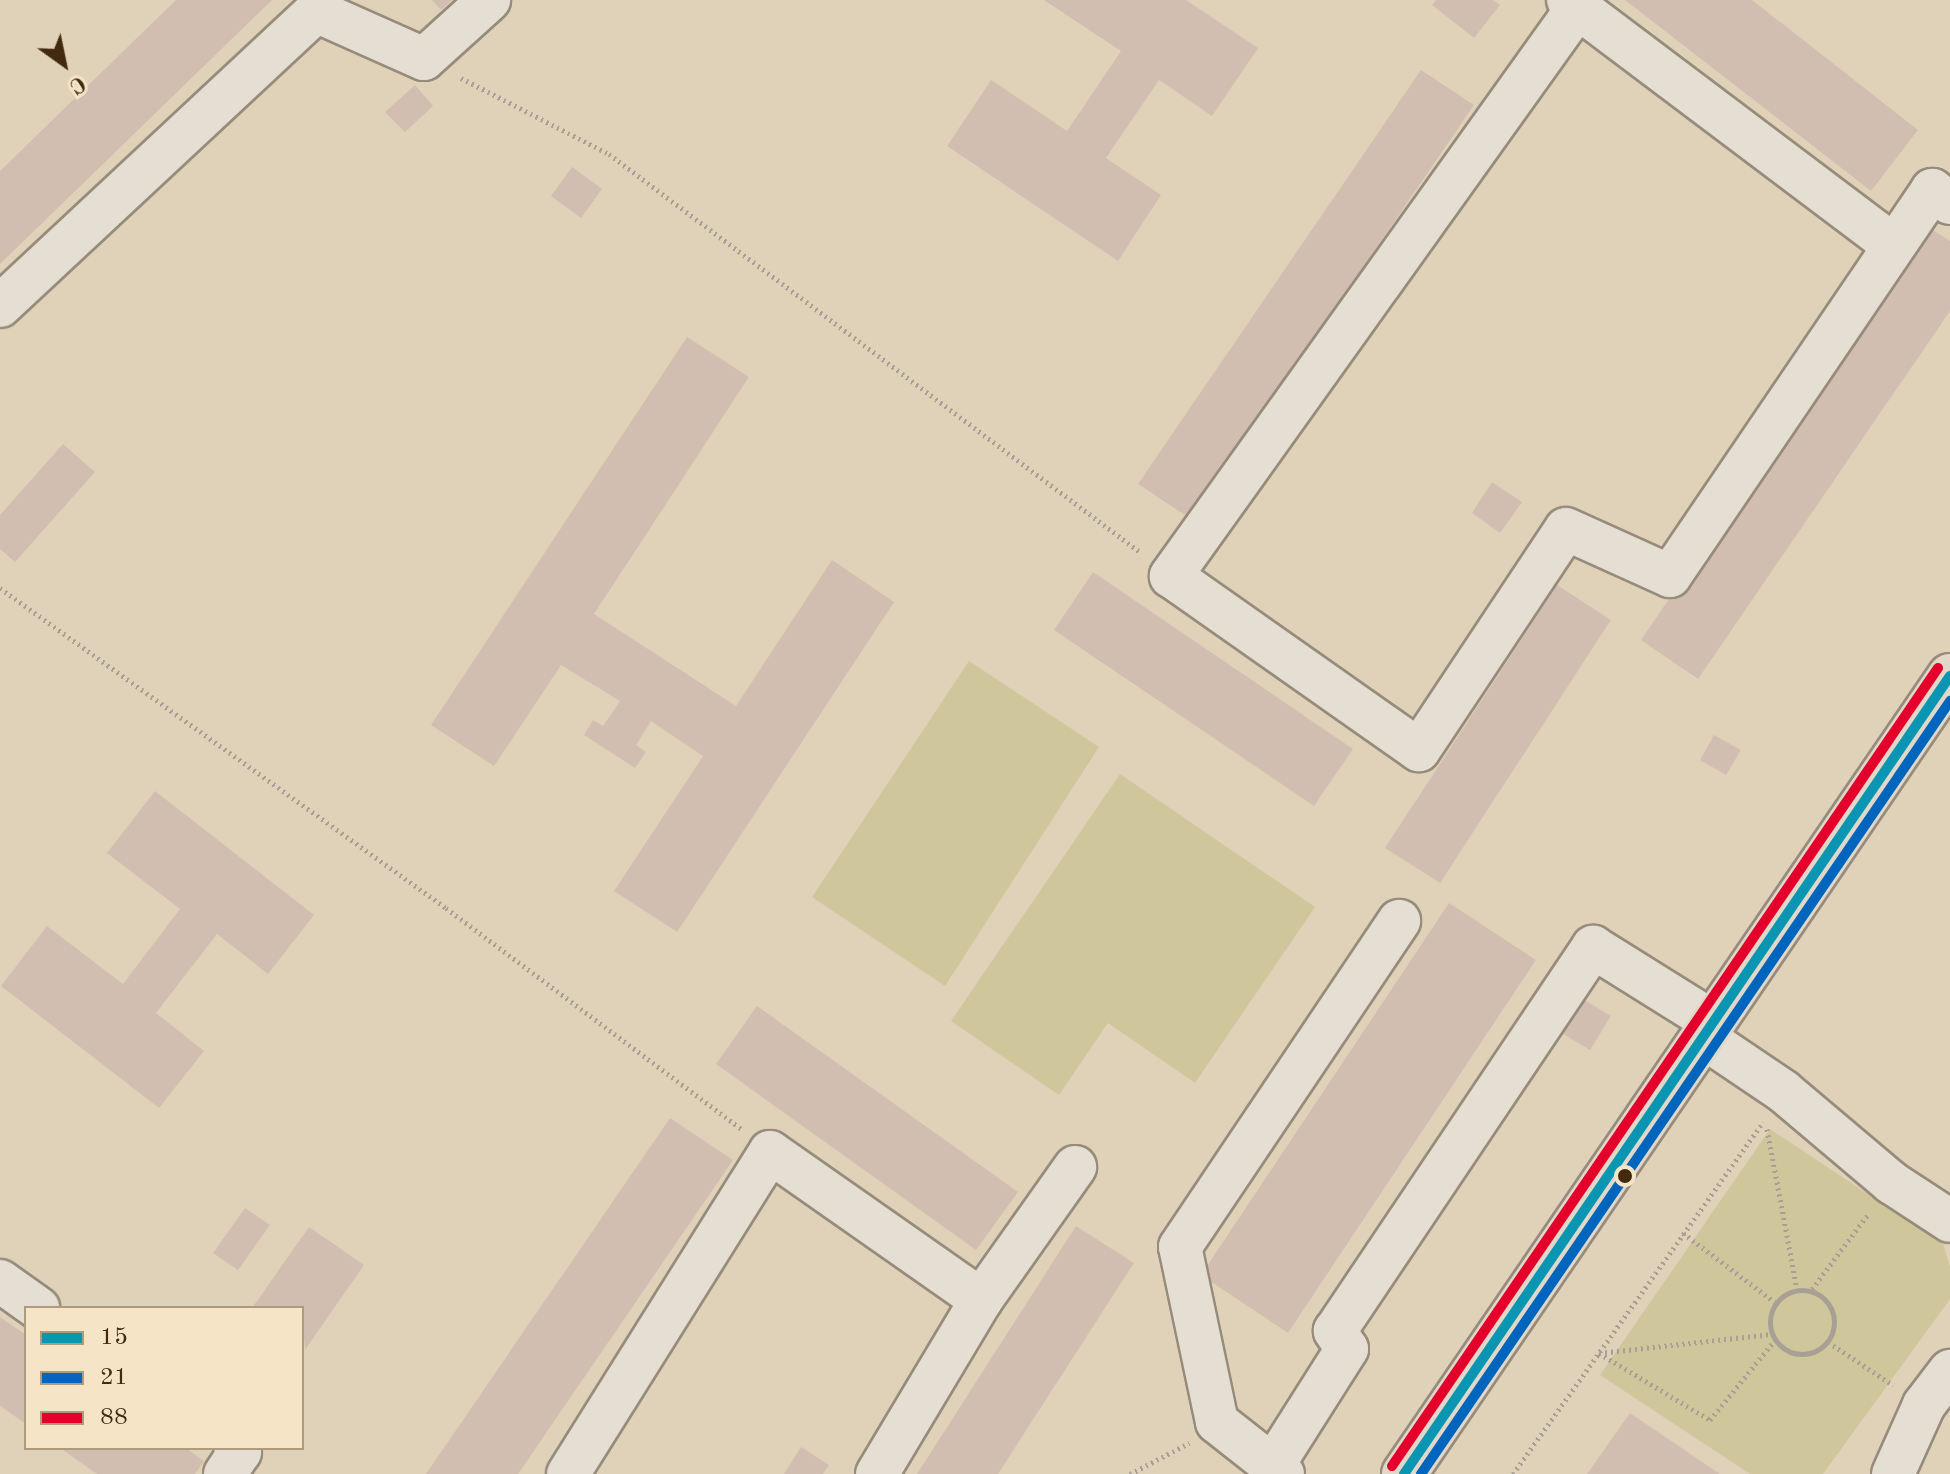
<!DOCTYPE html>
<html>
<head>
<meta charset="utf-8">
<style>
  body { margin:0 }
  #map { position:relative; width:1950px; height:1474px; overflow:hidden; background:#e0d2b9; font-family:"Old Standard TT",serif }
  div>[style] { position:absolute }
  .green>* { inset:0; background:#cfc69b }
  .building>* { inset:0; background:#d2beb0 }
  .path>* { height:5px; margin-top:-2.5px; transform-origin:0; background:repeating-linear-gradient(90deg,#a8a094 0 2px,transparent 0 6px) }
  .path>.ring { margin:-2.5px; padding:0; box-sizing:content-box; background:none; border:5px solid #a8a094; border-radius:50% }
  .roads { filter:drop-shadow(2px 0 #978c7b) drop-shadow(-2px 0 #978c7b) drop-shadow(0 2px #978c7b) drop-shadow(0 -2px #978c7b) }
  .minor>* { height:42px; margin:-21px; padding:0 21px; transform-origin:21px; border-radius:21px; background:#e5ded2 }
  .major>* { height:44px; margin:-22px; padding:0 22px; transform-origin:22px; border-radius:22px; background:#e1d8ca }
  .bus-1>* { height:10px; margin:-5px; padding:0 5px; transform-origin:5px; border-radius:5px; background:#0a96b2 }
  .bus-2>* { height:10px; margin:-5px; padding:0 5px; transform-origin:5px; border-radius:5px; background:#0065bd }
  .bus-3>* { height:10px; margin:-5px; padding:0 5px; transform-origin:5px; border-radius:5px; background:#e4002b }
  .dots>* { width:22px; height:22px; translate:-50% -50%; box-sizing:border-box; border:4px solid #f6e4c6; border-radius:50% }
  span { translate:-50% -50%; white-space:nowrap; text-align:center; line-height:1.15; -webkit-text-stroke:7px #f6e4c6; paint-order:stroke }
  .legend { position:absolute; left:24px; top:1306px; width:280px; height:144px; box-sizing:border-box; background:#f6e4c6; border:2px solid #ae9a7d; margin:0; padding:10px 14px; list-style:none; font-size:24px; color:#412a10 }
  .legend li { display:flex; align-items:center; gap:16px; height:40px }
  .legend b { width:40px; border:2px solid #ae9a7d }
  .north { position:absolute; left:24px; top:24px; width:80px; height:80px; -webkit-text-stroke:6px #f6e4c6; paint-order:stroke; rotate:147deg; font-size:22px; font-weight:700; line-height:32px; text-align:center; color:#412a10 }
  .north::after { content:''; display:block; margin:auto; width:28px; height:36px; background:#412a10; clip-path:polygon(50% 0,100% 100%,50% 72%,0 100%) }
</style>
</head>
<body>
<div id="map">
  <div class="green">
    <div style="clip-path:polygon(969px 661px,1099px 747px,945px 986px,812px 897px)"></div>
    <div style="clip-path:polygon(1120px 774px,1315px 907px,1195px 1083px,1108px 1023px,1059px 1095px,951px 1021px)"></div>
    <div style="clip-path:polygon(1770px 1129px,1943px 1244px,1950px 1267px,1950px 1299px,1823px 1474px,1750px 1474px,1600px 1375px)"></div>
  </div>
  <div class="building">
    <div style="clip-path:polygon(176px 0,272px 0,0 264px,0 171px)"></div>
    <div style="clip-path:polygon(432px 0,452px 0,441px 10px)"></div>
    <div style="clip-path:polygon(1044px 0,1186px 0,1258px 48px,1212px 116px,1159px 80px,1106px 158px,1161px 195px,1118px 261px,947px 146px,991px 80px,1067px 131px,1121px 51px)"></div>
    <div style="clip-path:polygon(1436px 0,1493px 0,1500px 5px,1474px 38px,1432px 5px)"></div>
    <div style="clip-path:polygon(1625px 0,1752px 0,1918px 130px,1871px 191px)"></div>
    <div style="clip-path:polygon(1421px 70px,1474px 105px,1191px 519px,1138px 484px)"></div>
    <div style="clip-path:polygon(415px 85px,433px 106px,405px 132px,385px 112px)"></div>
    <div style="clip-path:polygon(572px 167px,602px 189px,581px 218px,551px 196px)"></div>
    <div style="clip-path:polygon(1925px 225px,1950px 241px,1950px 311px,1698px 679px,1641px 640px)"></div>
    <div style="clip-path:polygon(687px 337px,749px 377px,594px 614px,736px 706px,832px 560px,894px 602px,677px 932px,614px 891px,703px 756px,651px 721px,636px 745px,646px 752px,635px 768px,584px 735px,593px 720px,603px 726px,620px 701px,561px 665px,494px 766px,431px 725px)"></div>
    <div style="clip-path:polygon(63px 444px,95px 472px,15px 562px,0 549px,0 515px)"></div>
    <div style="clip-path:polygon(1492px 482px,1522px 502px,1500px 533px,1472px 513px)"></div>
    <div style="clip-path:polygon(1093px 572px,1353px 749px,1314px 806px,1054px 630px)"></div>
    <div style="clip-path:polygon(1557px 585px,1611px 620px,1440px 883px,1385px 848px)"></div>
    <div style="clip-path:polygon(1714px 735px,1741px 750px,1726px 775px,1700px 760px)"></div>
    <div style="clip-path:polygon(155px 791px,314px 915px,268px 974px,217px 934px,156px 1013px,204px 1051px,159px 1108px,1px 986px,47px 926px,123px 984px,180px 909px,107px 853px)"></div>
    <div style="clip-path:polygon(1449px 903px,1536px 960px,1288px 1333px,1201px 1275px)"></div>
    <div style="clip-path:polygon(1581px 998px,1611px 1016px,1590px 1050px,1560px 1032px)"></div>
    <div style="clip-path:polygon(757px 1006px,1018px 1192px,976px 1250px,716px 1064px)"></div>
    <div style="clip-path:polygon(670px 1118px,733px 1160px,518px 1474px,426px 1474px)"></div>
    <div style="clip-path:polygon(245px 1208px,270px 1225px,238px 1270px,213px 1253px)"></div>
    <div style="clip-path:polygon(1076px 1226px,1134px 1263px,998px 1474px,917px 1474px)"></div>
    <div style="clip-path:polygon(309px 1227px,364px 1265px,305px 1350px,302px 1308px,252px 1308px)"></div>
    <div style="clip-path:polygon(0 1317px,26px 1335px,26px 1424px,0 1406px)"></div>
    <div style="clip-path:polygon(1630px 1413px,1720px 1474px,1587px 1474px)"></div>
    <div style="clip-path:polygon(801px 1447px,829px 1465px,823px 1474px,784px 1474px)"></div>
    <div style="clip-path:polygon(60px 1448px,186px 1448px,204px 1461px,195px 1474px,97px 1474px)"></div>
  </div>
  <div class="path">
    <div style="left:461px;top:78px;width:166px;rotate:27.2deg"></div>
    <div style="left:609px;top:154px;width:664px;rotate:36.85deg"></div>
    <div style="left:0;top:588px;width:549px;rotate:35.66deg"></div>
    <div style="left:446px;top:908px;width:369px;rotate:36.8deg"></div>
    <div style="left:1767px;top:1129px;width:164px;rotate:79.4deg"></div>
    <div style="left:1683px;top:1233px;width:116px;rotate:37deg"></div>
    <div style="left:1812px;top:1289px;width:95px;rotate:-53.1deg"></div>
    <div class="ring" style="left:1770px;top:1290px;width:59px;height:59px"></div>
    <div style="left:1828px;top:1342px;width:78px;rotate:33.5deg"></div>
    <div style="left:1599px;top:1353px;width:130px;rotate:31.1deg"></div>
    <div style="left:1710px;top:1420px;width:103px;rotate:-50.9deg"></div>
    <div style="left:1599px;top:1353px;width:174px;rotate:-6.3deg"></div>
    <div style="left:1130px;top:1474px;width:67px;rotate:-27.7deg"></div>
    <div style="left:1513px;top:1474px;width:432px;rotate:-54.6deg"></div>
  </div>
  <div class="roads">
    <div class="minor">
      <div style="left:1568px;top:0;width:406px;rotate:37deg"></div>
      <div style="left:1578px;top:7px;width:700px;rotate:125.58deg"></div>
      <div style="left:1171px;top:576px;width:303px;rotate:35.1deg"></div>
      <div style="left:1419px;top:750px;width:265px;rotate:-56.4deg"></div>
      <div style="left:1566px;top:529px;width:114px;rotate:24.3deg"></div>
      <div style="left:1670px;top:576px;width:467px;rotate:-55.8deg"></div>
      <div style="left:1932px;top:190px;width:22px;rotate:36deg"></div>
      <div style="left:0;top:306px;width:432px;rotate:-43deg"></div>
      <div style="left:316px;top:11px;width:118px;rotate:24deg"></div>
      <div style="left:424px;top:59px;width:88px;rotate:-42.2deg"></div>
      <div style="left:1703px;top:1037px;width:97px;rotate:34deg"></div>
      <div style="left:1783px;top:1091px;width:143px;rotate:40.2deg"></div>
      <div style="left:1892px;top:1183px;width:69px;rotate:33.2deg"></div>
      <div style="left:0;top:1281px;width:47px;rotate:35.4deg"></div>
      <div style="left:1272px;top:1467px;width:140px;rotate:-57.6deg"></div>
      <div style="left:1347px;top:1349px;width:22px;rotate:-124deg"></div>
      <div style="left:1335px;top:1331px;width:463px;rotate:-56.1deg"></div>
      <div style="left:1593px;top:947px;width:142px;rotate:32deg"></div>
      <div style="left:225px;top:1474px;width:27px;rotate:-56deg"></div>
      <div style="left:240px;top:1452px;width:6px;rotate:-141deg"></div>
      <div style="left:568px;top:1474px;width:380px;rotate:-57.9deg"></div>
      <div style="left:770px;top:1152px;width:258px;rotate:35deg"></div>
      <div style="left:877px;top:1474px;width:203px;rotate:-59.1deg"></div>
      <div style="left:981px;top:1300px;width:163px;rotate:-54.7deg"></div>
      <div style="left:1283px;top:1474px;width:84px;rotate:-141.8deg"></div>
      <div style="left:1217px;top:1422px;width:179px;rotate:-101.9deg"></div>
      <div style="left:1180px;top:1247px;width:393px;rotate:-56.1deg"></div>
      <div style="left:1893px;top:1474px;width:76px;rotate:-65.8deg"></div>
      <div style="left:1924px;top:1405px;width:43px;rotate:-52.6deg"></div>
    </div>
    <div class="major">
      <div style="left:1404px;top:1474px;width:967px;rotate:-55.62deg"></div>
    </div>
  </div>
  <div class="bus-1">
    <div style="left:1404px;top:1474px;width:967px;rotate:-55.62deg"></div>
  </div>
  <div class="bus-2">
    <div style="left:1421px;top:1474px;width:937px;rotate:-55.61deg"></div>
  </div>
  <div class="bus-3">
    <div style="left:1392px;top:1466px;width:967px;rotate:-55.62deg"></div>
  </div>
  <div class="dots">
    <div style="left:1625px;top:1176px;background:#412a10"></div>
  </div>
  <ul class="legend">
  <li><b style="height:10px;background:#0a96b2"></b>15</li>
  <li><b style="height:10px;background:#0065bd"></b>21</li>
  <li><b style="height:10px;background:#e4002b"></b>88</li>
  </ul>
  <div class="north">С</div>
</div>
</body>
</html>
